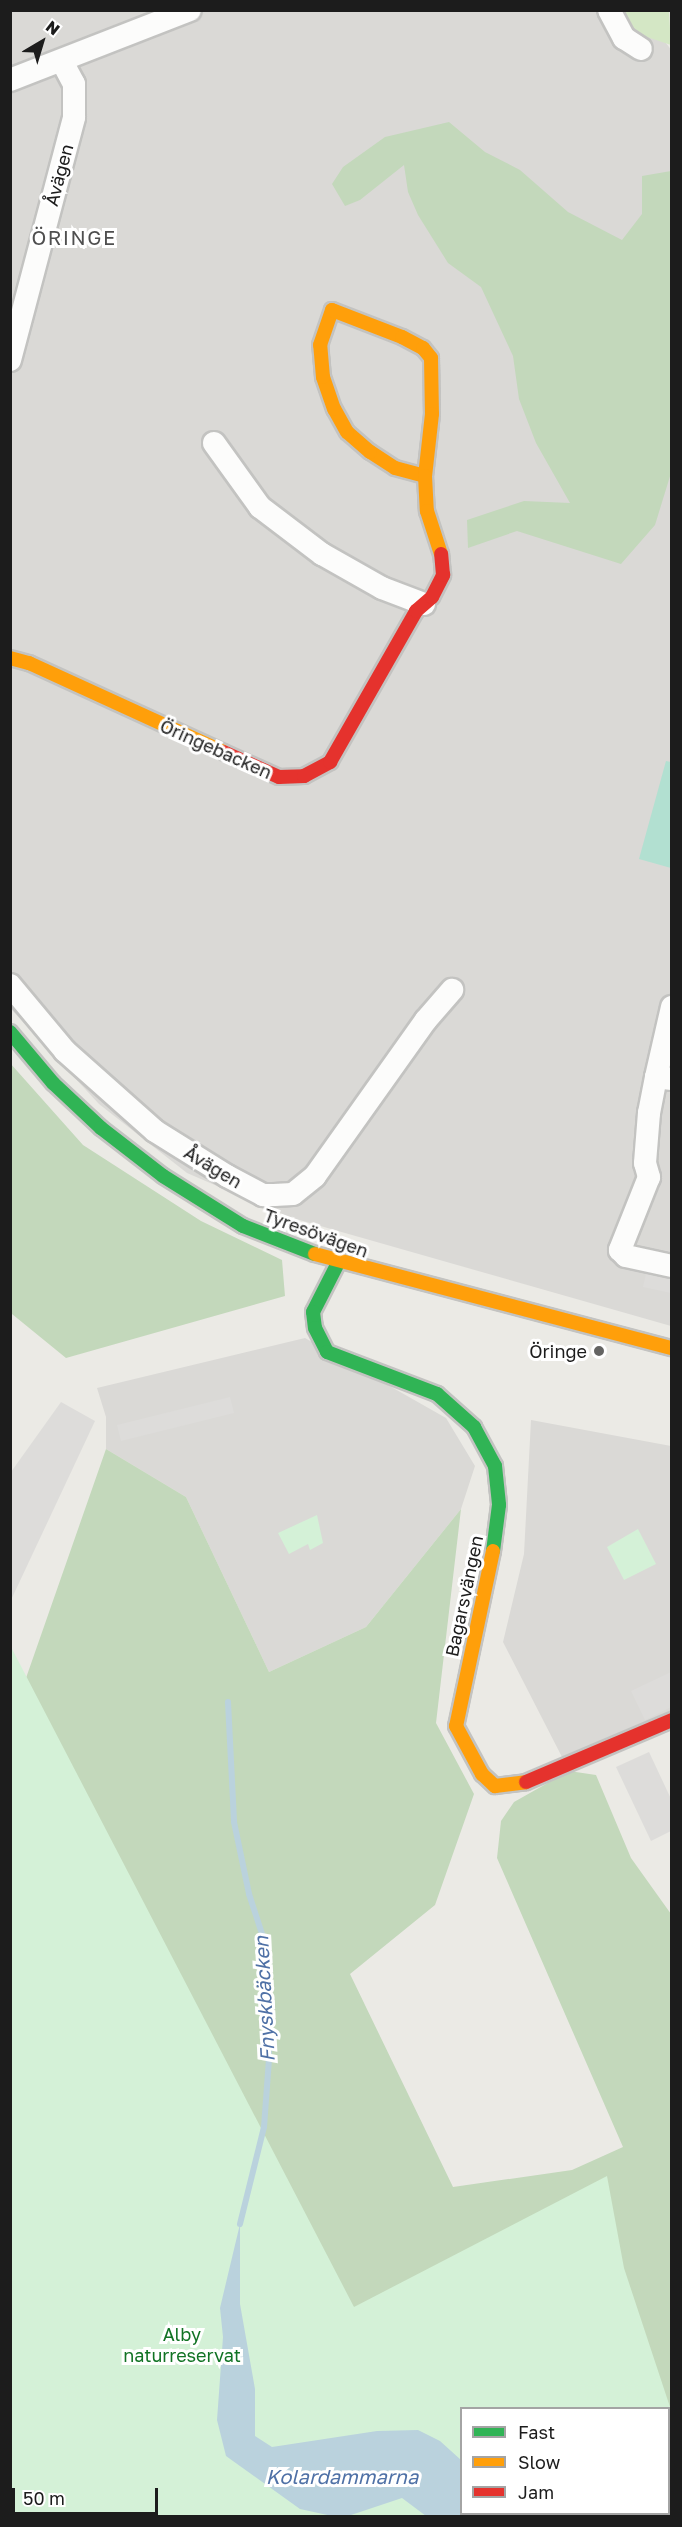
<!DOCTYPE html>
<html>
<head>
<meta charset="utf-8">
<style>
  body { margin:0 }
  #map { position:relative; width:682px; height:2527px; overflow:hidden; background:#ebeae5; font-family:"Golos Text",sans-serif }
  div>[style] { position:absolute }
  .residential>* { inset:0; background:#dad9d6 }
  .grass>* { inset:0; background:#d4e7c5 }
  .forest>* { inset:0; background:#c3d8bb }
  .park>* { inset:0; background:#d4f1d7 }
  .pitch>* { inset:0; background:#b2e0d1 }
  .parking>* { inset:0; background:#dddcda }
  .water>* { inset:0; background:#bad2dd }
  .stream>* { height:6px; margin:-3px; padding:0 3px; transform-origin:3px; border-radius:3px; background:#bad2dd }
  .roads { filter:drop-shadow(2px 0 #c3c3c1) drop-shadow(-2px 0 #c3c3c1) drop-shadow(0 2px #c3c3c1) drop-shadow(0 -2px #c3c3c1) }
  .street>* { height:22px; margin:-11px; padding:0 11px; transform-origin:11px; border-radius:11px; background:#fcfcfb }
  .fast>* { height:14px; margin:-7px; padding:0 7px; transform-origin:7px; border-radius:7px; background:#30b455 }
  .slow>* { height:14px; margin:-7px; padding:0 7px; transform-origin:7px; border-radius:7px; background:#ff9f0a }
  .jam>* { height:14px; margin:-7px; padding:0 7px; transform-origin:7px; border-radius:7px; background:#e5322d }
  .dots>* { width:16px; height:16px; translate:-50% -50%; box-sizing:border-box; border:3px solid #fff; border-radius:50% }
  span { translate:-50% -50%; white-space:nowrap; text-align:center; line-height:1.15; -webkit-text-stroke:6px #fff; paint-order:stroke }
  .street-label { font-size:18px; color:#1c1c1c }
  .poi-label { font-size:18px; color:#1c1c1c }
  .right { translate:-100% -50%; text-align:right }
  .park-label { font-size:18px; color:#117324 }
  .neighbourhood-label { font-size:20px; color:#4f4f4f; letter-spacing:1.5px }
  .water-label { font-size:20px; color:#4f71a6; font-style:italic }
  .frame { position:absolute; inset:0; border:12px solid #1c1c1c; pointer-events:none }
  .legend { position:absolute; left:460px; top:2407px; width:210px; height:108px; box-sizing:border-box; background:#fff; border:2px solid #a4a4a4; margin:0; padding:8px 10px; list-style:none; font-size:18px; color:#1c1c1c }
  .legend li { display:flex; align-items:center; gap:12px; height:30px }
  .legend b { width:30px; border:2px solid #a4a4a4 }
  .north { position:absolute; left:12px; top:12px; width:60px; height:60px; -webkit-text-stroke:4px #fff; paint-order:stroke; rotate:38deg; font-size:16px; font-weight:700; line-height:24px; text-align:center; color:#1c1c1c }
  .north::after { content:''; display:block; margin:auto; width:21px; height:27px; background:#1c1c1c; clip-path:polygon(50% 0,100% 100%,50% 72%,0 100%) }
  .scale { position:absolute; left:12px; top:2488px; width:146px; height:27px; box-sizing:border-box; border:3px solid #1c1c1c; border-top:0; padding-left:8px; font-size:18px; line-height:21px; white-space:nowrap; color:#1c1c1c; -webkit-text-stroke:4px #fff; paint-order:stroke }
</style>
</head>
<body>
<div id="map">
  <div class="residential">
    <div style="clip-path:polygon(11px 11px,642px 11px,672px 51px,671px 1326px,289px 1217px,187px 1173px,99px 1104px,11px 1009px)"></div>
    <div style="clip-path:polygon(305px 1338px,446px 1418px,475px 1466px,461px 1509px,366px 1627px,269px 1672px,186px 1497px,106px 1449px,106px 1417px,97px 1388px)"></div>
    <div style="clip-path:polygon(531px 1420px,671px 1446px,671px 1713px,562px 1757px,503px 1642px,524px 1554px)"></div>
  </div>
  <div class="grass">
    <div style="clip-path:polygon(620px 11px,669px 11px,671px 45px,638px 34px)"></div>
  </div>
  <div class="forest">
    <div style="clip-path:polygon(449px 122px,485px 152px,520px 170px,568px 212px,622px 240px,642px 214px,642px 176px,671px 171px,671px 473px,655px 525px,621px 564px,517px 531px,468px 548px,467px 520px,524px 501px,570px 503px,536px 443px,519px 399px,513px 356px,481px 287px,448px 263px,418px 215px,408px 192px,404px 165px,360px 200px,345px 206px,332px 184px,343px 167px,385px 137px)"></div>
    <div style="clip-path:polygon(10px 1063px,83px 1145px,201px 1221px,282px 1260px,285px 1296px,66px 1358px,12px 1314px)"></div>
    <div style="clip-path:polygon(106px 1449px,186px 1497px,269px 1672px,366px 1627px,461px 1509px,436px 1723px,474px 1794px,435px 1905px,350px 1974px,453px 2187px,572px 2170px,623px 2147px,497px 1858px,501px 1821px,514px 1802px,569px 1771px,596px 1775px,631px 1858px,671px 1914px,671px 2516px,668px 2408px,594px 2355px,11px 2516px,11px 1721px)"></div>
  </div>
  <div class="park">
    <div style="clip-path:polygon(317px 1515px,323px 1543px,310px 1550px,308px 1544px,289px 1554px,278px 1533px)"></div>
    <div style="clip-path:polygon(638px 1529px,656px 1564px,624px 1580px,607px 1547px)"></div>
    <div style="clip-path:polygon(evenodd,10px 1645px,354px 2307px,607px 2176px,624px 2268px,671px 2410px,671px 2516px,11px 2516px,10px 1645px,462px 2408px,668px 2408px,668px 2514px,462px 2514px,462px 2408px)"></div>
  </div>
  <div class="pitch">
    <div style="clip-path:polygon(666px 761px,671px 762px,671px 868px,639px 859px)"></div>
  </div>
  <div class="parking">
    <div style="clip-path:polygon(648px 1265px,671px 1270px,671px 1293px,643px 1287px)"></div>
    <div style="clip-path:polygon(230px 1397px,234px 1413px,121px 1441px,117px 1425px)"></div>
    <div style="clip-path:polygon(61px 1402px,95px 1421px,11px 1600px,11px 1472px)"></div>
    <div style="clip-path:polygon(671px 1672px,671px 1707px,645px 1720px,631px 1691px)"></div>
    <div style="clip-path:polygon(649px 1752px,672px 1801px,671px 1831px,651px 1841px,616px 1767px)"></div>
  </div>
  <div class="water">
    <div style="clip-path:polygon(240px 2224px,240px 2304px,255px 2389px,255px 2436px,272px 2447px,377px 2431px,418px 2430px,440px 2441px,461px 2460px,462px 2514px,496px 2516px,426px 2516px,402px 2498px,348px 2516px,332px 2516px,300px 2509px,226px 2456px,217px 2420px,223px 2337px,220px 2308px)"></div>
  </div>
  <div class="stream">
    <div style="left:228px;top:1702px;width:120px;rotate:87.1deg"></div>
    <div style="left:234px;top:1822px;width:74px;rotate:78.2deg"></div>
    <div style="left:249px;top:1894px;width:52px;rotate:71.9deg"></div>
    <div style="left:265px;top:1943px;width:116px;rotate:88deg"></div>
    <div style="left:269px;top:2059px;width:68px;rotate:94.2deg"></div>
    <div style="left:264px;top:2127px;width:100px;rotate:103.9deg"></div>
  </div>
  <div class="roads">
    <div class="street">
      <div style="left:609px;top:10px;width:32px;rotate:62deg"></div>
      <div style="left:624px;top:38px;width:20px;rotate:33deg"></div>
      <div style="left:10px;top:80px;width:193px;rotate:-21.3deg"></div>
      <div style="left:10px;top:360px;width:251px;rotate:-75.2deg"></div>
      <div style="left:74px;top:117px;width:33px;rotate:-90deg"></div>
      <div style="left:74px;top:84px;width:26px;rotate:-118deg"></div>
      <div style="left:214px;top:443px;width:79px;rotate:54.3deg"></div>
      <div style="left:260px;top:507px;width:78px;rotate:37.2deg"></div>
      <div style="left:322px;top:554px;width:69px;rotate:29.5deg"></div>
      <div style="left:382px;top:588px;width:45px;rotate:20.9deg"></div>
      <div style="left:10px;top:985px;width:86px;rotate:50.2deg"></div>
      <div style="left:65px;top:1051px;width:120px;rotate:41.6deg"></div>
      <div style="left:155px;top:1131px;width:85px;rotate:32deg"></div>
      <div style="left:227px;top:1176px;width:41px;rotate:27.8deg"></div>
      <div style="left:263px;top:1195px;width:11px"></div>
      <div style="left:274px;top:1195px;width:19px;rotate:-3deg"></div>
      <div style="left:293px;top:1194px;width:28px;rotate:-39deg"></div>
      <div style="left:315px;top:1176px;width:191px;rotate:-54.6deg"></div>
      <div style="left:426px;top:1020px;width:40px;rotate:-49deg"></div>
      <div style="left:656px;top:1077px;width:72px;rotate:-77.1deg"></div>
      <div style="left:672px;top:1079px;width:16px;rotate:-173deg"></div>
      <div style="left:656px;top:1077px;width:37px;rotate:101deg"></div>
      <div style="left:649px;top:1113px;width:50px;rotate:94.6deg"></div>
      <div style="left:645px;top:1163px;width:15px;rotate:74deg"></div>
      <div style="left:649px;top:1177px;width:79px;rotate:111.7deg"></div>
      <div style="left:620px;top:1250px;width:8px;rotate:45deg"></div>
      <div style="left:626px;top:1256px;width:47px;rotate:12.3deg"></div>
    </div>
    <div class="fast">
      <div style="left:10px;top:1032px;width:67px;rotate:49.9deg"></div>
      <div style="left:53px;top:1083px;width:66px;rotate:43.2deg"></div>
      <div style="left:101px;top:1128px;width:78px;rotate:37.7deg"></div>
      <div style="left:163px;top:1176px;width:94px;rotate:32deg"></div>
      <div style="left:243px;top:1226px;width:77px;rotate:21.3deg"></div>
      <div style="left:338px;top:1263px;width:55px;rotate:117deg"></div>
      <div style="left:313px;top:1312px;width:16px;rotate:83deg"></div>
      <div style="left:315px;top:1328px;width:27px;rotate:63deg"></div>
      <div style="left:327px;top:1352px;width:118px;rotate:20.9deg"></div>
      <div style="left:437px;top:1394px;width:50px;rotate:41.7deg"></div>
      <div style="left:474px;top:1427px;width:44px;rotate:61.7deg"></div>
      <div style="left:495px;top:1466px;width:39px;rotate:84deg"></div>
      <div style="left:499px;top:1505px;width:46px;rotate:97.4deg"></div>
    </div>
    <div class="slow">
      <div style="left:425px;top:476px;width:31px;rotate:-165deg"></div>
      <div style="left:395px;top:468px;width:30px;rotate:-147deg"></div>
      <div style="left:370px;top:452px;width:30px;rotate:-139deg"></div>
      <div style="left:347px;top:432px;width:26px;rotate:-119deg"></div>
      <div style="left:334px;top:409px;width:34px;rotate:-109deg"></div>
      <div style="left:323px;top:377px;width:32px;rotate:-95deg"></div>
      <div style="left:320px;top:345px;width:37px;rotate:-71deg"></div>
      <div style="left:332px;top:310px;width:75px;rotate:21.1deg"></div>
      <div style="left:402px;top:337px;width:24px;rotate:28deg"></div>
      <div style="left:423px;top:348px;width:13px;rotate:51deg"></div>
      <div style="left:431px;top:358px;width:56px;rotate:89deg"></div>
      <div style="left:432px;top:414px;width:62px;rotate:96.4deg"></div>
      <div style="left:425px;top:476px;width:35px;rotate:87deg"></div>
      <div style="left:427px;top:511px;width:45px;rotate:72deg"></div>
      <div style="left:10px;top:658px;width:20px;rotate:15deg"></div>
      <div style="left:29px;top:663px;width:213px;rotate:24.6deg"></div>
      <div style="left:315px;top:1254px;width:369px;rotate:14.8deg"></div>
      <div style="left:493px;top:1551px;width:179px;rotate:101.9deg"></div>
      <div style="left:456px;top:1726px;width:55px;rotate:61.6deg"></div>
      <div style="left:482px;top:1774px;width:18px;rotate:43deg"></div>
      <div style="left:495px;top:1786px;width:31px;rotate:-7deg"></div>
    </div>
    <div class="jam">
      <div style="left:223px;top:752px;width:61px;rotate:24.1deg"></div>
      <div style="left:279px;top:777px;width:25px;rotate:-2deg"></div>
      <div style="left:304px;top:776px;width:30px;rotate:-28deg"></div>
      <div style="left:330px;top:762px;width:174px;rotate:-60.3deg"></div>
      <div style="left:416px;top:611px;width:21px;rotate:-41deg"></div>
      <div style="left:432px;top:597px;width:25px;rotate:-63deg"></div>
      <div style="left:443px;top:575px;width:21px;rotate:-95deg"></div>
      <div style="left:526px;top:1782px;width:159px;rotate:-23deg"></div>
    </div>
  </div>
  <div class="dots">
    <div style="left:599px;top:1351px;background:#646462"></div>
  </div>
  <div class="street-label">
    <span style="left:59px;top:175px;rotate:-75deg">Åvägen</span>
    <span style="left:216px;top:749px;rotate:24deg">Öringebacken</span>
    <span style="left:213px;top:1167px;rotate:31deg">Åvägen</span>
    <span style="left:316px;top:1233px;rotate:20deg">Tyresövägen</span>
    <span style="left:464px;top:1596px;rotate:-78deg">Bagarsvängen</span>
  </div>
  <div class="poi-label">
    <span class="right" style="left:587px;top:1351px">Öringe</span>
  </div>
  <div class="park-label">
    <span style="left:182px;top:2345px">Alby<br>naturreservat</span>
  </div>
  <div class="neighbourhood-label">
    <span style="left:74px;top:237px">ÖRINGE</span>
  </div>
  <div class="water-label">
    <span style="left:264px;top:1999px;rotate:-93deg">Fnyskbäcken</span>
    <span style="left:342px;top:2476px">Kolardammarna</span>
  </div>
  <div class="frame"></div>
  <ul class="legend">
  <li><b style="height:8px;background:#30b455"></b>Fast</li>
  <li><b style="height:8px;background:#ff9f0a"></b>Slow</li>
  <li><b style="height:8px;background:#e5322d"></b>Jam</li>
  </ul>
  <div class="north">N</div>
  <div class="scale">50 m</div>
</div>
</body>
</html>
